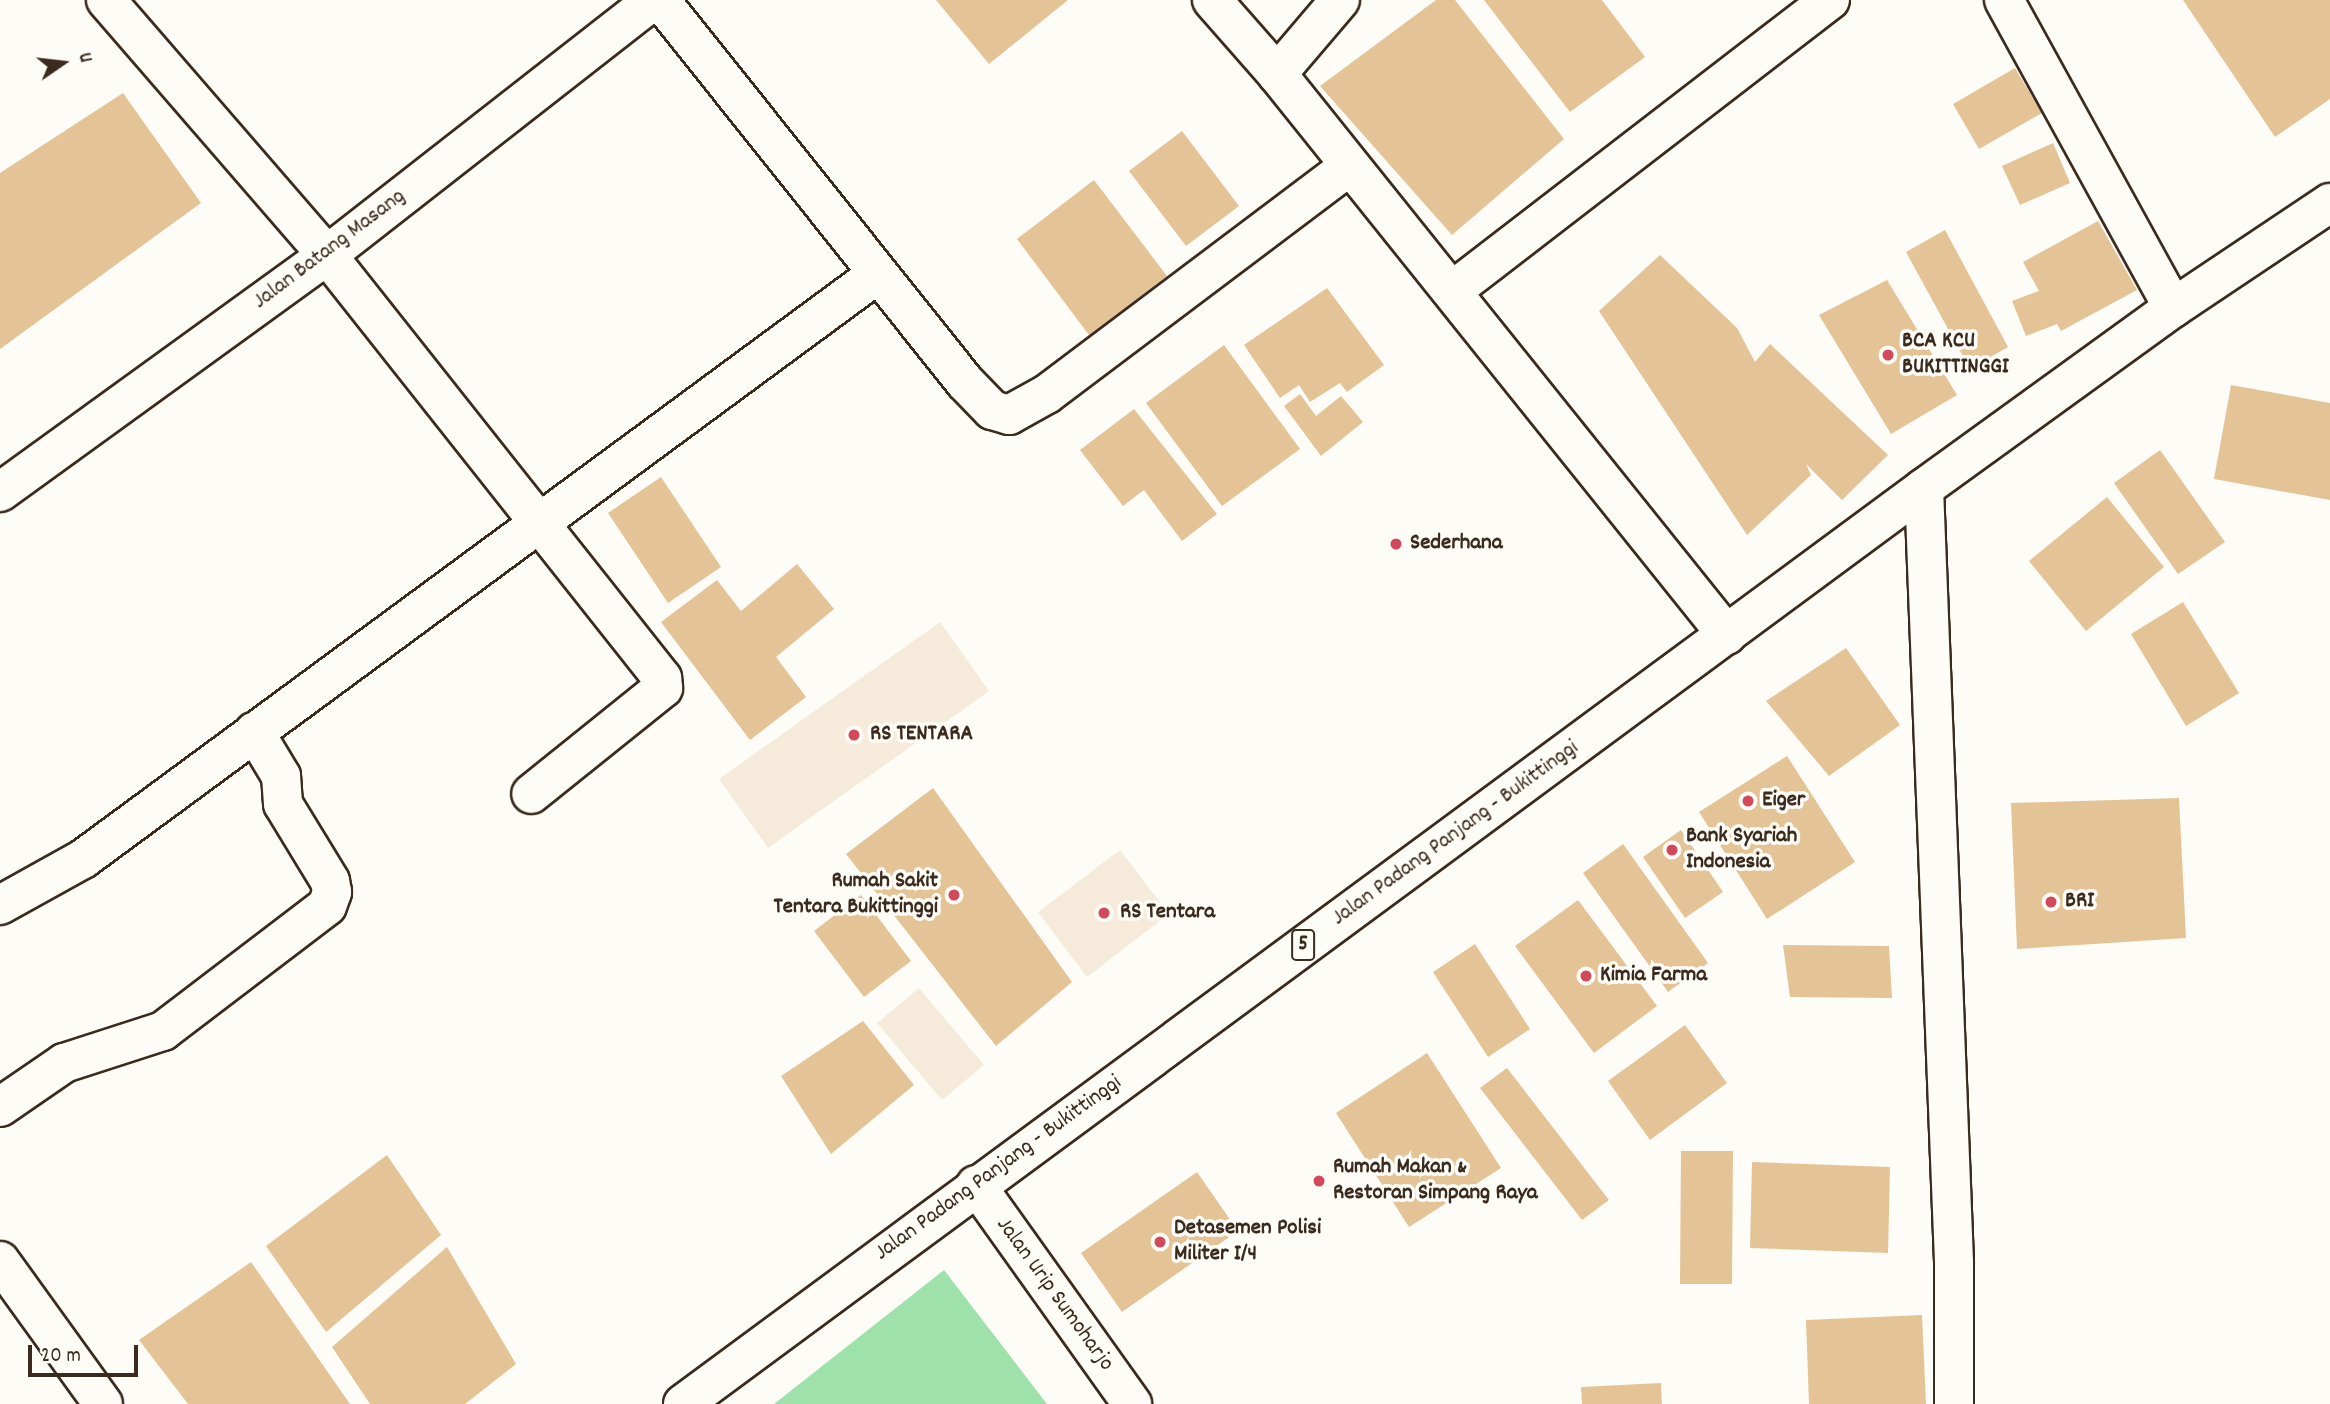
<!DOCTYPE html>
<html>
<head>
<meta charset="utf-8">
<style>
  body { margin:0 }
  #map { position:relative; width:2330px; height:1404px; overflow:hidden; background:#fdfcf7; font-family:Dekko,sans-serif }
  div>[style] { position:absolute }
  .built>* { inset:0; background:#f6ebda }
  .green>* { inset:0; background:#9ee1ab }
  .building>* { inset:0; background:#e4c496 }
  .roads { filter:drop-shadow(2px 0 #3b2a1e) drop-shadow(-2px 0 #3b2a1e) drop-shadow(0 2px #3b2a1e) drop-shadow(0 -2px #3b2a1e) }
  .minor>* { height:38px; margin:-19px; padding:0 19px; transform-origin:19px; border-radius:19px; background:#fdfcf7 }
  .major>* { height:38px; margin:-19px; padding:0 19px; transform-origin:19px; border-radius:19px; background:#fdfcf7 }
  .highway>* { height:38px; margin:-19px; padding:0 19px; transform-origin:19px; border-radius:19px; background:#fdfcf7 }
  .dots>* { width:19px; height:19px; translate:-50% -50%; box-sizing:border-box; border:4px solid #fdfcf7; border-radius:50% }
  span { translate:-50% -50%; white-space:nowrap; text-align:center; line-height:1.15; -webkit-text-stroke:7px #fdfcf7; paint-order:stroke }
  .shield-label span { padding:2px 5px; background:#fdfcf7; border:2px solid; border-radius:5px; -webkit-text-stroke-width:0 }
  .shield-label { font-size:21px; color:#3b2a1e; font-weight:700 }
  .street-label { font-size:23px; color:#3b2a1e }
  .poi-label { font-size:23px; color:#3b2a1e; font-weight:700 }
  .left { translate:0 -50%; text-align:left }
  .right { translate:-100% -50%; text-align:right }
  .north { position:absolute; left:28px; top:28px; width:70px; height:70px; -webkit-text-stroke:5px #fdfcf7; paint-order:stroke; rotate:76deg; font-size:19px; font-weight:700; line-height:28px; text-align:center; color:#3b2a1e }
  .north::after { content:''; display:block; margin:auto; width:24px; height:32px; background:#3b2a1e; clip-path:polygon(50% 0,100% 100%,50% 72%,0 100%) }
  .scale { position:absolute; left:28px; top:1345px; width:110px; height:32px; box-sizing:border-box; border:4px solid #3b2a1e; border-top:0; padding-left:9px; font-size:21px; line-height:24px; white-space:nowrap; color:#3b2a1e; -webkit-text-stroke:5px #fdfcf7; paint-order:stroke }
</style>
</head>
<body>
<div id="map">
  <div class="built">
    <div style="clip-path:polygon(940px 622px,989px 691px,768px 848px,719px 779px)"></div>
    <div style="clip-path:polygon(1120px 850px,1169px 914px,1087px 977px,1038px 912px)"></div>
    <div style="clip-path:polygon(919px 988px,984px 1065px,942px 1100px,877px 1023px)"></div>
  </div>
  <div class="green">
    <div style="clip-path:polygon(944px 1270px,1047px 1404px,774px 1404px)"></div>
  </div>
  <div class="building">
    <div style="clip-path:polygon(936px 0,1068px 0,989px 64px)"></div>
    <div style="clip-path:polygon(1436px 0,1455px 0,1564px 139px,1452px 235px,1320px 86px)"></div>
    <div style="clip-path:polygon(1484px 0,1602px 0,1645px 57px,1570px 112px)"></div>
    <div style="clip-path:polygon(2183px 0,2330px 0,2330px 99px,2275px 137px)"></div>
    <div style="clip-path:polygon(2015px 68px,2042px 113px,1979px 149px,1953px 104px)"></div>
    <div style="clip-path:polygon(123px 93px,201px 203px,0 349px,0 173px)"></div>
    <div style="clip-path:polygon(1182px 131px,1239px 206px,1186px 246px,1129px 171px)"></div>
    <div style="clip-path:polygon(2053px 143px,2070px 183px,2020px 205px,2002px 166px)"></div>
    <div style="clip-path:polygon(1094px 180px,1167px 276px,1089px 335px,1017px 239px)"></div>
    <div style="clip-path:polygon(2098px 221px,2137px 290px,2061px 331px,2057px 324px,2026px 336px,2012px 301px,2039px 291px,2023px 262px)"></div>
    <div style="clip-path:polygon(1945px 230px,2008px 347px,1970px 369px,1906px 252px)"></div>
    <div style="clip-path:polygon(1660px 255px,1737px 328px,1755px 362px,1770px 344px,1888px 455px,1842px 500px,1806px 464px,1811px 475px,1747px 535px,1599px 311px)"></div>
    <div style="clip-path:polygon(1887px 280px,1957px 395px,1891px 434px,1819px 315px)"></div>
    <div style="clip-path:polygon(1327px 288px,1384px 365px,1347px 392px,1340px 383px,1310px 402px,1299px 385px,1280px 398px,1244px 345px)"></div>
    <div style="clip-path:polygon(1224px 345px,1300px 449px,1222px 506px,1146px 403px)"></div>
    <div style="clip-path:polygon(2231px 385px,2330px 403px,2330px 500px,2214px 479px)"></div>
    <div style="clip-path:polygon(1300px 394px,1316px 416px,1341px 396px,1363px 422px,1321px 456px,1284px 406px)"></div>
    <div style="clip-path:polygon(1134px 409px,1217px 514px,1182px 541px,1144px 490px,1123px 506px,1080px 450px)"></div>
    <div style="clip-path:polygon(2160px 450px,2225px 542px,2178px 574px,2114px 483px)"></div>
    <div style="clip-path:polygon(661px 477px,721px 567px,668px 603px,608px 513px)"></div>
    <div style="clip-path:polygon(2107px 497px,2164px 567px,2086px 631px,2029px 561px)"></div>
    <div style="clip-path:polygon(797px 564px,834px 609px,776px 657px,806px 697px,750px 740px,661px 622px,717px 580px,741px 611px)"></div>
    <div style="clip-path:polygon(2183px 602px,2239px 693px,2186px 726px,2131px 634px)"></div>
    <div style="clip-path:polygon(1846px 648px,1900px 725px,1829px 776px,1766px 701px)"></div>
    <div style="clip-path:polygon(1787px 756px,1855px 862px,1767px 919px,1699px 812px)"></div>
    <div style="clip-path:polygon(933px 788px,1072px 982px,996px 1046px,846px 854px)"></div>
    <div style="clip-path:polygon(2179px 798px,2186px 938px,2017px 949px,2011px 803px)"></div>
    <div style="clip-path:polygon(1681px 830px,1723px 892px,1685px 918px,1643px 857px)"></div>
    <div style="clip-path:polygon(1623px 844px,1708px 963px,1668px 992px,1583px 873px)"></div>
    <div style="clip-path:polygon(861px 895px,911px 961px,864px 997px,814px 931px)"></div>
    <div style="clip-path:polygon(1578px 900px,1657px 1006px,1594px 1053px,1515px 946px)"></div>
    <div style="clip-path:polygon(1475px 944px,1530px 1029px,1488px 1057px,1433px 972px)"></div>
    <div style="clip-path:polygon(1783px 945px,1889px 946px,1892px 998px,1790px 997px)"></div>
    <div style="clip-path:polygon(863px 1021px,914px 1085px,831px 1154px,781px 1076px)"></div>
    <div style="clip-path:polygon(1685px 1025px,1727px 1083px,1650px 1140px,1608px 1081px)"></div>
    <div style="clip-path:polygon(1427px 1053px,1501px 1168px,1409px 1227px,1336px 1113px)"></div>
    <div style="clip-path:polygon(1507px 1068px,1609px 1200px,1582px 1220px,1480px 1088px)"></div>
    <div style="clip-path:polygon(1681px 1151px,1733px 1151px,1732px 1284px,1680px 1284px)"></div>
    <div style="clip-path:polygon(387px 1155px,441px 1235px,326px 1332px,266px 1246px)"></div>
    <div style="clip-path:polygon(1752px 1162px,1890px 1167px,1888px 1253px,1750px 1248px)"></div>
    <div style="clip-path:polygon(1197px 1172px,1238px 1231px,1122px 1312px,1081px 1253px)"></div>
    <div style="clip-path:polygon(447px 1247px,516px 1364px,465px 1404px,370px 1404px,332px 1347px)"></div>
    <div style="clip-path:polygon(251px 1262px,350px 1404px,188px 1404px,139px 1340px)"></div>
    <div style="clip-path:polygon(1922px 1315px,1926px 1404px,1809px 1404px,1806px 1320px)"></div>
    <div style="clip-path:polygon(1661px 1383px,1662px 1404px,1582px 1404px,1581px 1387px)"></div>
  </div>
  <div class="roads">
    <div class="minor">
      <div style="left:106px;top:0;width:337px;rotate:49.1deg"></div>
      <div style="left:327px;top:255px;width:540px;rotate:51.62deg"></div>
      <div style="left:662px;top:678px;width:10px;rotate:84deg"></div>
      <div style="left:663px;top:688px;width:169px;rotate:141.2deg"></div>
      <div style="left:660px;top:0;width:489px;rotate:51.4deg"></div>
      <div style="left:965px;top:382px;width:39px;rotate:46deg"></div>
      <div style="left:992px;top:410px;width:18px;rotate:16deg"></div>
      <div style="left:1009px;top:415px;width:43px;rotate:-28.9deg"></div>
      <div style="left:1047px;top:394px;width:377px;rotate:-37deg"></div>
      <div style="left:1212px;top:0;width:98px;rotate:48.7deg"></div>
      <div style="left:1277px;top:74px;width:719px;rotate:51.27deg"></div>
      <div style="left:2004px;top:0;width:351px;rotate:61.2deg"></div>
      <div style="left:1277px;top:74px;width:97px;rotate:-49.6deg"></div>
      <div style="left:1452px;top:291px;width:477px;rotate:-37.6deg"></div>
      <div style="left:0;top:492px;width:404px;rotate:-35.9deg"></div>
      <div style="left:327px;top:255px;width:414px;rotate:-38deg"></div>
      <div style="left:0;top:905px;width:95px;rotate:-29deg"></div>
      <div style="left:83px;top:859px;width:985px;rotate:-36.37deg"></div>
      <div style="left:0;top:1107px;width:78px;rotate:-34.5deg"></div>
      <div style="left:64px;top:1063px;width:104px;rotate:-17.9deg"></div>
      <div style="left:163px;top:1031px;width:206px;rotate:-37.3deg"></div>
      <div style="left:327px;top:906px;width:15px;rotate:-70deg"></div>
      <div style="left:332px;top:892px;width:11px;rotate:-100deg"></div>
      <div style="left:330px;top:881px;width:90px;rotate:-121.4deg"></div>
      <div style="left:283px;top:804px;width:28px;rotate:-94deg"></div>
      <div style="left:281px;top:776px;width:52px;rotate:-121deg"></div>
      <div style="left:976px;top:1185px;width:269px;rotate:54.5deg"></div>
      <div style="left:0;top:1261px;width:176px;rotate:54.2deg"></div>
    </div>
    <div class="major">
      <div style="left:1924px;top:488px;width:307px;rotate:-35.9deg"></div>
      <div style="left:2173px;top:308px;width:189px;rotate:-33.8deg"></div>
    </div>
    <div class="highway">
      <div style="left:1924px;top:488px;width:776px;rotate:87.78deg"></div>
      <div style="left:1954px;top:1263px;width:141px;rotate:90deg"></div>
      <div style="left:683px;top:1404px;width:1542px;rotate:-36.43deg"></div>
    </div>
  </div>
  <div class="dots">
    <div style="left:1888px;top:355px;background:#d1495b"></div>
    <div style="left:1396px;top:544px;background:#d1495b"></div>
    <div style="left:854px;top:735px;background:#d1495b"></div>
    <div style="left:1748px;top:801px;background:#d1495b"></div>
    <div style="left:1672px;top:850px;background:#d1495b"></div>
    <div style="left:954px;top:895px;background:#d1495b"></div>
    <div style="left:2051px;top:902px;background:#d1495b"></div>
    <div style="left:1104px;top:913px;background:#d1495b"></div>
    <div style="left:1586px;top:976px;background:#d1495b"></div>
    <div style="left:1319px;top:1181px;background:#d1495b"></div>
    <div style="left:1160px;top:1242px;background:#d1495b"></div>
  </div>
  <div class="shield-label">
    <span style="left:1303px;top:945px">5</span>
  </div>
  <div class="street-label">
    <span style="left:330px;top:250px;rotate:-37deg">Jalan Batang Masang</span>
    <span style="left:1456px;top:834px;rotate:-36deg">Jalan Padang Panjang - Bukittinggi</span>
    <span style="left:999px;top:1169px;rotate:-36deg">Jalan Padang Panjang - Bukittinggi</span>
    <span style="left:1054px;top:1295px;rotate:54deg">Jalan Urip Sumoharjo</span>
  </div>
  <div class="poi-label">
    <span class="left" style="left:1902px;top:355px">BCA KCU<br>BUKITTINGGI</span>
    <span class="left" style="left:1410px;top:544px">Sederhana</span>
    <span class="left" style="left:870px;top:735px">RS TENTARA</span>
    <span class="left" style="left:1762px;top:801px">Eiger</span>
    <span class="left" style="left:1686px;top:850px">Bank Syariah<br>Indonesia</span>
    <span class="right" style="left:938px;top:895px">Rumah Sakit<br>Tentara Bukittinggi</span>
    <span class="left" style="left:2065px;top:902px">BRI</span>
    <span class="left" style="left:1120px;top:913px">RS Tentara</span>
    <span class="left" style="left:1600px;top:976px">Kimia Farma</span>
    <span class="left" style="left:1333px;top:1181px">Rumah Makan &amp;<br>Restoran Simpang Raya</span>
    <span class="left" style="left:1174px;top:1242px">Detasemen Polisi<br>Militer I/4</span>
  </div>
  <div class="north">U</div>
  <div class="scale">20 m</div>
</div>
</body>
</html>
